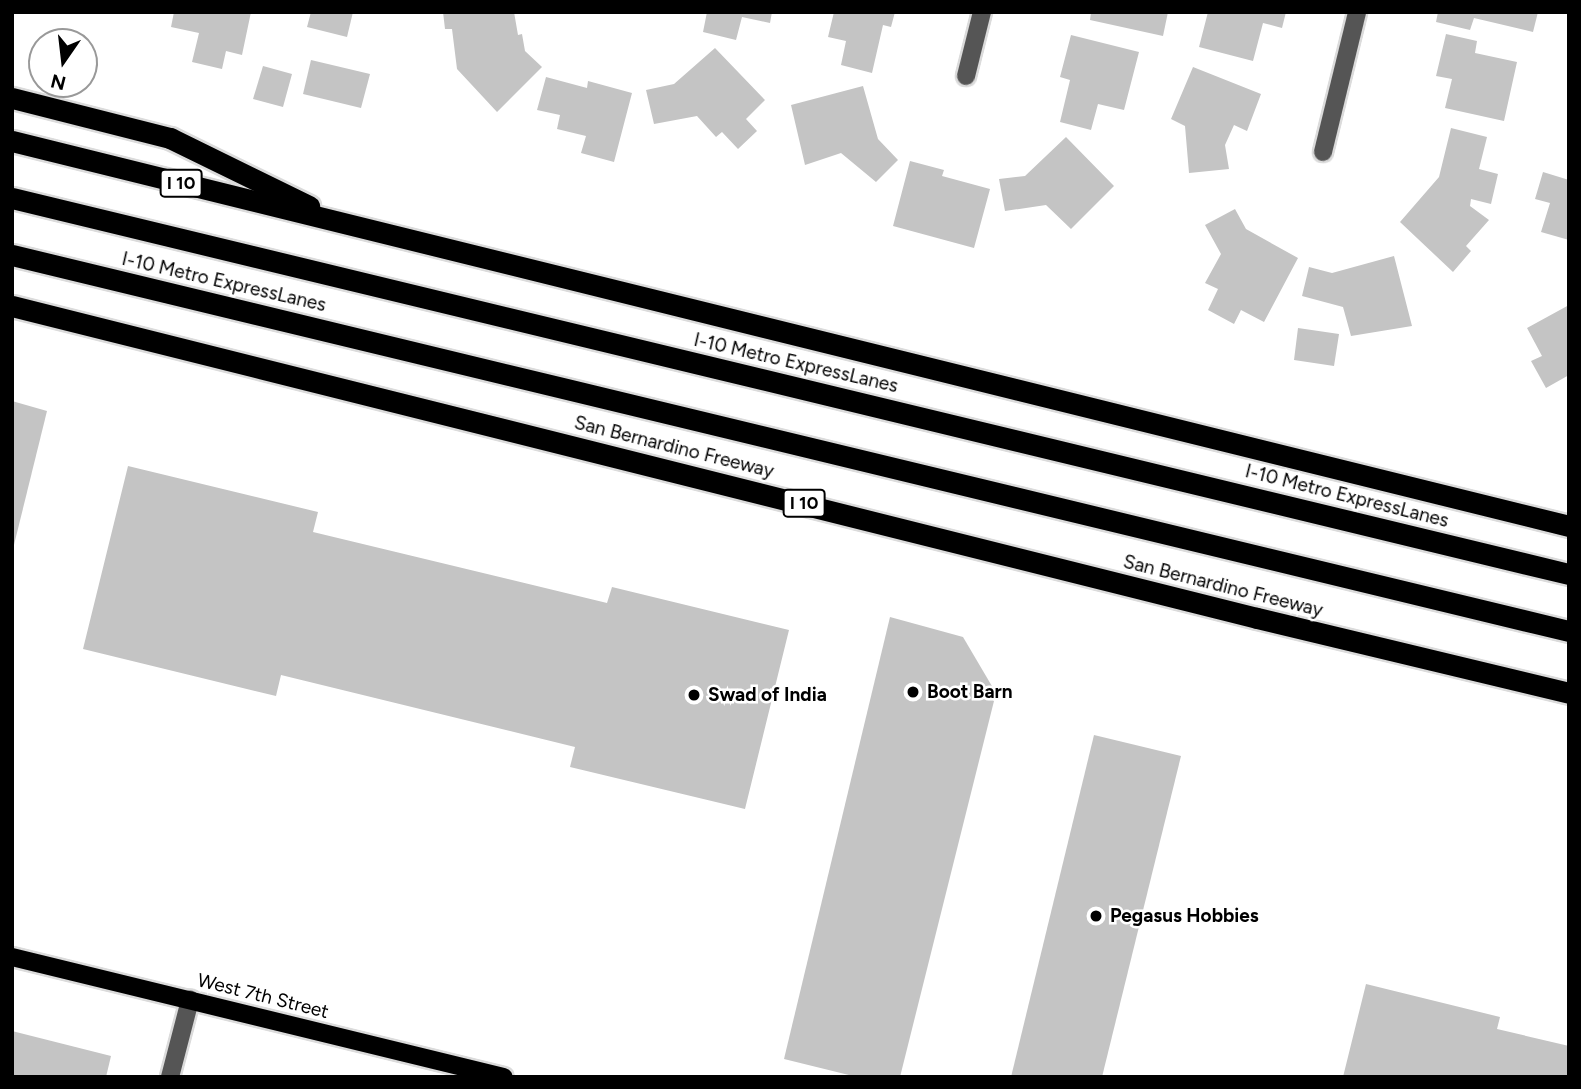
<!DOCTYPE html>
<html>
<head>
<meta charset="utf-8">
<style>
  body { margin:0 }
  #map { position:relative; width:1581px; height:1089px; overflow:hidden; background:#fff; font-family:Figtree,sans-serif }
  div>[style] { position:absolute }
  .building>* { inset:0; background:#c4c4c4 }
  .roads { filter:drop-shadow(2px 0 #dbdbdb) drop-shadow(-2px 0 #dbdbdb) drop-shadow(0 2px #dbdbdb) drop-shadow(0 -2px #dbdbdb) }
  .minor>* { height:18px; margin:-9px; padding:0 9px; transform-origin:9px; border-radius:9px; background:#555 }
  .major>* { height:18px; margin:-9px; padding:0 9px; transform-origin:9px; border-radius:9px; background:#000 }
  .highway>* { height:21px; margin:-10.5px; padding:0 10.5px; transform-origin:10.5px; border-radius:10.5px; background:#000 }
  .dots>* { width:19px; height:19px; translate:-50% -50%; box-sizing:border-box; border:4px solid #fff; border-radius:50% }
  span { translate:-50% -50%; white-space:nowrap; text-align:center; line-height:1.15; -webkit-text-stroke:5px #fff; paint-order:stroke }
  .shield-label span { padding:2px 5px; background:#fff; border:2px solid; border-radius:5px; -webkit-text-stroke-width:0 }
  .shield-label { font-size:18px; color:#000; font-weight:700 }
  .street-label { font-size:19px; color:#000 }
  .poi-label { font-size:19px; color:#000; font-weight:700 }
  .left { translate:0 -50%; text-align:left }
  .frame { position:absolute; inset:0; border:14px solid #000; pointer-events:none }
  .north { position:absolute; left:28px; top:28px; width:70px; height:70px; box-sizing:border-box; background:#fff; border:2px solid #999; border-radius:50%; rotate:194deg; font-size:19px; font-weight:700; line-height:28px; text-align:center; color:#000 }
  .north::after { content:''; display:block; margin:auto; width:24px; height:32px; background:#000; clip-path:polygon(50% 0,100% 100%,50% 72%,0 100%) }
</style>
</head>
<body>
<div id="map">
  <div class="building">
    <div style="clip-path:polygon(174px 12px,251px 12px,242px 55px,226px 51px,222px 69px,192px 62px,199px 33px,171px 27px)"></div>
    <div style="clip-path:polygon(311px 12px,353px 12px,347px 37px,307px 27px)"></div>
    <div style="clip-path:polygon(443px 12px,514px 12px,518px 35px,522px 34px,525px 51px,542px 67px,497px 112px,457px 69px,452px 29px,445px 29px)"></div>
    <div style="clip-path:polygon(707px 12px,772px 12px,770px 23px,742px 17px,736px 40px,703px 32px)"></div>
    <div style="clip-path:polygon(834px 12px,895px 12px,891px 27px,883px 25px,872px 73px,841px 65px,846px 41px,828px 37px)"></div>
    <div style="clip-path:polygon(1091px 12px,1168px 12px,1163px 36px,1090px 20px)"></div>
    <div style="clip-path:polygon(1208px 12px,1286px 12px,1282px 28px,1263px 23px,1253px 61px,1199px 47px)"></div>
    <div style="clip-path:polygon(1438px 12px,1538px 12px,1533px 32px,1474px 18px,1470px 30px,1436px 22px)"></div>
    <div style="clip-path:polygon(1446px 34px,1477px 41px,1475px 53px,1517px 62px,1504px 121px,1445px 108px,1452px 79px,1436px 76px)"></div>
    <div style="clip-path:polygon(1071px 35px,1139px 52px,1124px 110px,1098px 104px,1091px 130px,1060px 122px,1070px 80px,1060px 77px)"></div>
    <div style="clip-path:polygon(715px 48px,765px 100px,746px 119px,757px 131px,738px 149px,722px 132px,716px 137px,697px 116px,654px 124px,646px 90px,674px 84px)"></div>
    <div style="clip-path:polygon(311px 60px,370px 74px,361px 108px,303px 94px)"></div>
    <div style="clip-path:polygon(263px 66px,292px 74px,283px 107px,253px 99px)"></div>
    <div style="clip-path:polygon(1193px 67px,1261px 94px,1247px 131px,1234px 125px,1225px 145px,1229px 169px,1189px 173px,1185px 126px,1171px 119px)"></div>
    <div style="clip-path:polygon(546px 77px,587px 88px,588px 81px,632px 93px,614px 162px,581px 153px,586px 136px,557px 129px,560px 115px,537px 110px)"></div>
    <div style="clip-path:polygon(863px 86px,878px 139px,898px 160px,876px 182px,841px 153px,805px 165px,791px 105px)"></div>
    <div style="clip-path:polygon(1451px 128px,1487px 137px,1479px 169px,1498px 174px,1491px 204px,1471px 199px,1470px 206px,1489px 220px,1466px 246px,1471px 251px,1453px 272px,1400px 222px,1439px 177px)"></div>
    <div style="clip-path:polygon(1066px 137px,1114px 186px,1071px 229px,1046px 205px,1005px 211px,999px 179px,1025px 176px)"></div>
    <div style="clip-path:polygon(910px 161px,944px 170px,942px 176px,990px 189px,974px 248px,893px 226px)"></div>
    <div style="clip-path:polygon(1543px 172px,1569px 180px,1569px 240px,1541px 232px,1550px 203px,1535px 199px)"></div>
    <div style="clip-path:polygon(1235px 209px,1246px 229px,1298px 258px,1264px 322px,1241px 310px,1234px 324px,1208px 310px,1218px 289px,1205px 283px,1221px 254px,1205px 225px)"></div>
    <div style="clip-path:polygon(1394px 256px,1412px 326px,1351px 336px,1343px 307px,1302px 296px,1309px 267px,1332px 273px)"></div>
    <div style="clip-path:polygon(1569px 305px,1569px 375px,1546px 388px,1531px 361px,1542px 356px,1527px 328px)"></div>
    <div style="clip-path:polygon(1298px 328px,1339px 334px,1334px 366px,1294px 360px)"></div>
    <div style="clip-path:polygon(12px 401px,47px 411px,13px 549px,12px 549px)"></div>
    <div style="clip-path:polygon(128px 466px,318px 512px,313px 532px,607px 603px,612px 587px,789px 630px,745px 809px,570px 767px,575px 747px,281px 675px,276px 696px,83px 649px)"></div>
    <div style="clip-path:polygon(890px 617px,963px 637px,996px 693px,900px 1077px,857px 1077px,784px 1059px)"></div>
    <div style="clip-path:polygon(1094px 735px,1181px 756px,1102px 1077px,1011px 1077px)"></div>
    <div style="clip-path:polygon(1366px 984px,1500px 1017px,1497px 1029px,1569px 1046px,1569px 1077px,1343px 1077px)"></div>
    <div style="clip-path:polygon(12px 1031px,111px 1056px,106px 1077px,12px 1077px)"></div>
  </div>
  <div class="roads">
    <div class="minor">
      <div style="left:966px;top:76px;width:66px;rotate:-76deg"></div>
      <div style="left:1323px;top:152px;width:144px;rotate:-76.3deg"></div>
      <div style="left:170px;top:1077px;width:80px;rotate:-75.4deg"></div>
    </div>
    <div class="major">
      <div style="left:12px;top:957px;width:506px;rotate:13.71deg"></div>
    </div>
    <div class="highway">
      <div style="left:12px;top:98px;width:163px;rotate:14.2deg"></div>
      <div style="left:170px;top:138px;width:155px;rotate:26.1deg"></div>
      <div style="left:12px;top:141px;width:1604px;rotate:13.89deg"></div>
      <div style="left:12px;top:198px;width:1602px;rotate:13.58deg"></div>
      <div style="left:12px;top:255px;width:1602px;rotate:13.58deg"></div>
      <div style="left:12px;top:306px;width:1283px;rotate:14.07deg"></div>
      <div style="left:1257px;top:618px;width:321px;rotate:13.5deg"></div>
    </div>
  </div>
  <div class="dots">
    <div style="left:913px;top:692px;background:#000"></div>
    <div style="left:694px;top:695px;background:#000"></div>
    <div style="left:1096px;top:916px;background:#000"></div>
  </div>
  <div class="shield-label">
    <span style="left:181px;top:183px">I 10</span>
    <span style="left:804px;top:503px">I 10</span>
  </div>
  <div class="street-label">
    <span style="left:224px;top:282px;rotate:13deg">I-10 Metro ExpressLanes</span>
    <span style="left:796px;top:363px;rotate:13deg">I-10 Metro ExpressLanes</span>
    <span style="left:674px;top:447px;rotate:14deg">San Bernardino Freeway</span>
    <span style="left:1347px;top:496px;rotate:14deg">I-10 Metro ExpressLanes</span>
    <span style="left:1223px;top:586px;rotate:14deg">San Bernardino Freeway</span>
    <span style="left:263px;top:996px;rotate:14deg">West 7th Street</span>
  </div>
  <div class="poi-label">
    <span class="left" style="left:927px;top:692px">Boot Barn</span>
    <span class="left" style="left:708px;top:695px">Swad of India</span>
    <span class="left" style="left:1110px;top:916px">Pegasus Hobbies</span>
  </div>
  <div class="frame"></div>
  <div class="north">N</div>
</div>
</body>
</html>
